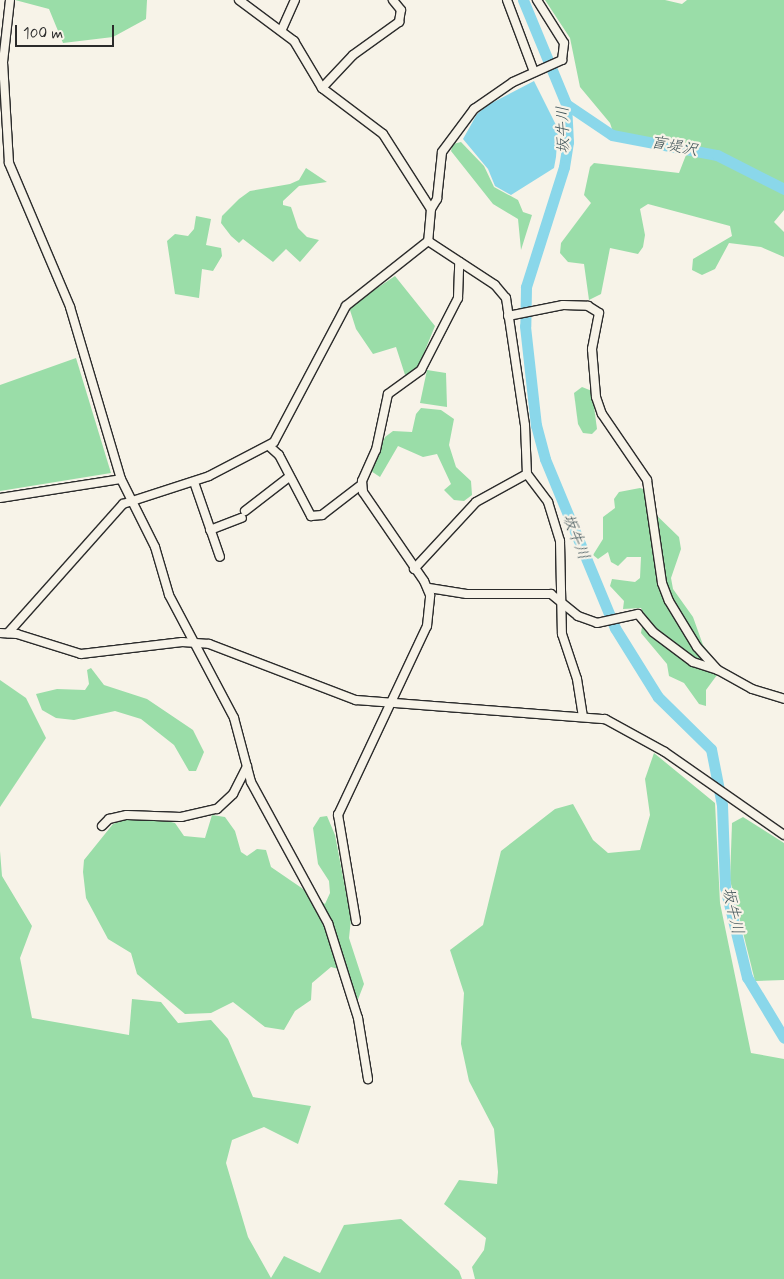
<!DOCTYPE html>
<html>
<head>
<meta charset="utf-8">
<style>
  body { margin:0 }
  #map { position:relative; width:784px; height:1279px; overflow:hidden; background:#f7f3e8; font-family:Mynerve,"Klee One",sans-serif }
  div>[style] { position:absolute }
  .green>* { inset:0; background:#9adda8 }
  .water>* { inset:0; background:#8ad7ea }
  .river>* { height:11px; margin:-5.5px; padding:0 5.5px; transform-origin:5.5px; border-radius:5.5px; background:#8ad7ea }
  .roads { filter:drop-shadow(1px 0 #2b2b2b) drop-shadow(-1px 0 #2b2b2b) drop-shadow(0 1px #2b2b2b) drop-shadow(0 -1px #2b2b2b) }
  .minor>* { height:8px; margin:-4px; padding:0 4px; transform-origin:4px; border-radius:4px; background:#f7f3e8 }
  span { translate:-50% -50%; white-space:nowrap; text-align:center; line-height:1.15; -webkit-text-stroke:4.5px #f7f3e8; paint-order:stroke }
  .water-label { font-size:16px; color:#43565b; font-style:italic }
  .scale { position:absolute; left:15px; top:25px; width:99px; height:22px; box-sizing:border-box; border:2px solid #2b2b2b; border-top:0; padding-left:6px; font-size:15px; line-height:18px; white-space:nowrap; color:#2b2b2b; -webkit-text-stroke:4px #f7f3e8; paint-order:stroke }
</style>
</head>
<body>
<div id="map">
  <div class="green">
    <div style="clip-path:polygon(15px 0,147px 0,146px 19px,113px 37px,63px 43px,49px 9px)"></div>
    <div style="clip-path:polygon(545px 0,665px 0,682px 4px,687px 0,784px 0,784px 186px,713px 151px,613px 132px,610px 123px,580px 87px,570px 38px)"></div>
    <div style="clip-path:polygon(461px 142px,484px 166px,494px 187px,518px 200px,523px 212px,532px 215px,521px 250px,518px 219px,493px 204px,451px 151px,453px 144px)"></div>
    <div style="clip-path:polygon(686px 155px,719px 160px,784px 193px,784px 210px,774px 222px,784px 232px,784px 257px,761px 247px,729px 243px,715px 269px,702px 275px,692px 270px,693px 259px,732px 236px,730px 226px,648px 204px,640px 209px,645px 235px,643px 247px,638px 254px,610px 248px,601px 294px,589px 300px,584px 264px,568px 262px,560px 253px,561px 243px,591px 203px,584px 195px,590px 167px,594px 163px,679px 173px)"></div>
    <div style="clip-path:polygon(306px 168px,327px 182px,299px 186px,283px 201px,283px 205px,291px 207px,298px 228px,307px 237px,319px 240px,300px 262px,286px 249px,273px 262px,243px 239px,239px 243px,231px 236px,221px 223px,222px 216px,239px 199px,250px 191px,290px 184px,299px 180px)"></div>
    <div style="clip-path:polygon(196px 216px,211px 219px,206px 245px,221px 248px,222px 256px,213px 271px,202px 269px,199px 298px,175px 294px,167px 241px,175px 234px,188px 236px,194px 229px)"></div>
    <div style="clip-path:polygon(395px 276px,435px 326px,419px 365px,406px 378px,396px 347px,373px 354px,356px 329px,349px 307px)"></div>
    <div style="clip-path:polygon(76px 358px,111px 473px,0 491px,0 385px)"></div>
    <div style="clip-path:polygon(427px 370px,446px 373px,447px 407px,420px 403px)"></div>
    <div style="clip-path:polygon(582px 387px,592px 391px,597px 429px,592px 434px,583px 433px,578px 424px,574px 393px)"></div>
    <div style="clip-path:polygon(421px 408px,441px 410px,454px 419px,449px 445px,456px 467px,471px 481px,472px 495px,464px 501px,454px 500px,444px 490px,451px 484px,437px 454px,423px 457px,398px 446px,380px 477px,371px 471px,385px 437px,393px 431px,412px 432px,416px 414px)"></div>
    <div style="clip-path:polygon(640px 488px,647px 490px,649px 508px,679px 537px,681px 549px,671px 578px,673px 589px,693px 617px,703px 645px,719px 665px,717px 675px,706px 690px,706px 706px,699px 704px,684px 683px,669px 676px,667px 664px,641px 633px,644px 614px,641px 608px,623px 609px,624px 601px,610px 586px,612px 579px,635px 582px,640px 578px,641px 557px,627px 557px,618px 566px,611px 562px,608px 552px,598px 559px,593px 555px,603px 539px,603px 517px,615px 508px,614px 499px,619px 492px)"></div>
    <div style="clip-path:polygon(91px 668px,104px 685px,147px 699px,193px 730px,204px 752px,196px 771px,189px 771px,174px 745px,141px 719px,115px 711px,74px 720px,56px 718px,42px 710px,36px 694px,57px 689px,85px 690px,89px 684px,87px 670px)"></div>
    <div style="clip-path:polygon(0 680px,26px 698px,46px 738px,0 807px)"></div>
    <div style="clip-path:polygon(654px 753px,715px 803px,720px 903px,751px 1053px,784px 1059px,784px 1279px,475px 1279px,472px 1267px,484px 1250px,486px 1238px,444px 1204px,459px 1180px,497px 1184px,498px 1172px,494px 1129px,469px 1081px,461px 1044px,464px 993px,450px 950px,483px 925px,501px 851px,555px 809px,573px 804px,593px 840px,608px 853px,640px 850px,650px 815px,645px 779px)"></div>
    <div style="clip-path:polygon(212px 815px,225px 817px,235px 831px,241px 852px,247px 856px,257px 849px,266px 850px,271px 867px,325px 904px,330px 893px,329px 881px,318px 864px,313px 828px,320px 817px,327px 816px,335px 835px,351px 919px,349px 938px,364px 984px,357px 1002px,346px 971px,331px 967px,312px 983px,311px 1000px,295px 1011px,284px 1030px,265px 1027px,233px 1002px,211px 1013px,185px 1014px,137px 974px,131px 953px,108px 939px,86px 898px,83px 872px,84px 860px,113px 824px,125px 819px,167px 821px,175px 823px,184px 836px,205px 838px)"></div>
    <div style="clip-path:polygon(743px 817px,784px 843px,784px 980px,755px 981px,730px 880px,732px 823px)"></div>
    <div style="clip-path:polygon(0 851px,2px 876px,32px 926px,20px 958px,32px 1018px,129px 1035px,132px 999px,161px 1002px,178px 1023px,211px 1020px,228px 1039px,253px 1097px,311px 1106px,298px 1144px,264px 1127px,232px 1140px,226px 1163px,248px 1237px,271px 1278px,284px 1256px,320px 1273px,344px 1225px,401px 1219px,459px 1271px,462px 1279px,0 1279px)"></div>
  </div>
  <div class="water">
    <div style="clip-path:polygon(534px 81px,558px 129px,556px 157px,554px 168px,511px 195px,495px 186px,488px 169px,463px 139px,477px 114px,488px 105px)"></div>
  </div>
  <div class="river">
    <div style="left:523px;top:0;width:113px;rotate:67.5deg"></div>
    <div style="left:566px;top:104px;width:38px;rotate:87deg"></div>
    <div style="left:568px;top:142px;width:25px;rotate:99deg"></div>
    <div style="left:564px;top:167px;width:126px;rotate:107.6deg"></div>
    <div style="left:526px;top:287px;width:39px;rotate:91deg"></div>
    <div style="left:525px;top:326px;width:100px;rotate:83.7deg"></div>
    <div style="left:536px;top:425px;width:35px;rotate:75deg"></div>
    <div style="left:545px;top:459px;width:183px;rotate:67.5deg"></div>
    <div style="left:615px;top:628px;width:81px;rotate:58.1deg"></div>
    <div style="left:658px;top:697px;width:74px;rotate:44.5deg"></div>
    <div style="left:711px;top:749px;width:57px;rotate:78.9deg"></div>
    <div style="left:722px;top:805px;width:82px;rotate:87.9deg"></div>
    <div style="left:725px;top:887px;width:93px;rotate:76.3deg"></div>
    <div style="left:747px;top:977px;width:71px;rotate:58.8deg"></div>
    <div style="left:566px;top:104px;width:55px;rotate:34deg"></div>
    <div style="left:612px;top:135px;width:107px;rotate:10.8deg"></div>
    <div style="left:717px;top:155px;width:75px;rotate:26.9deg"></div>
  </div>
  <div class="roads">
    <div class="minor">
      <div style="left:10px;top:0;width:62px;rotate:96.4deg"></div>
      <div style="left:3px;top:62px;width:101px;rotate:86.6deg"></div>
      <div style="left:9px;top:163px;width:156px;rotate:67deg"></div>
      <div style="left:70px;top:307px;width:179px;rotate:73.5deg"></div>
      <div style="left:121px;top:479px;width:76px;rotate:63.4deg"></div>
      <div style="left:155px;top:547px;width:50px;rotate:73.7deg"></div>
      <div style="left:169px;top:595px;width:139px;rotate:62.1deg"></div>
      <div style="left:234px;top:718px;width:66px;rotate:75.1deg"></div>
      <div style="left:251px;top:782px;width:161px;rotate:61.4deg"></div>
      <div style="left:328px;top:923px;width:100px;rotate:72.5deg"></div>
      <div style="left:358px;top:1018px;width:62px;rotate:80.7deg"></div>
      <div style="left:239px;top:0;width:69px;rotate:36.7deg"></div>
      <div style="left:294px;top:41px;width:55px;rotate:59.2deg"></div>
      <div style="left:322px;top:88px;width:76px;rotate:37deg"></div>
      <div style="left:383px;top:134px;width:89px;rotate:57.4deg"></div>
      <div style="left:431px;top:209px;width:32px;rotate:95deg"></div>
      <div style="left:428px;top:241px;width:80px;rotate:33.3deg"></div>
      <div style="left:495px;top:285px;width:17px;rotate:50deg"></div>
      <div style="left:506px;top:298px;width:128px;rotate:81.5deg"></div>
      <div style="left:525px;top:425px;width:49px;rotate:87.7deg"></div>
      <div style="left:527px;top:474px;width:35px;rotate:53deg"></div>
      <div style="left:548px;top:502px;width:41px;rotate:72.9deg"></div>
      <div style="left:560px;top:541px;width:93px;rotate:88.8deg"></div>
      <div style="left:562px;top:634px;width:47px;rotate:71.6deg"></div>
      <div style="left:577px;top:679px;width:36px;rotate:81deg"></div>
      <div style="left:507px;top:0;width:77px;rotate:69.4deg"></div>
      <div style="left:282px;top:29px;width:32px;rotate:-66deg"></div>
      <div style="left:322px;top:88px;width:45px;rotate:-46.8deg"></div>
      <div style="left:353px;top:55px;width:57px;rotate:-35.7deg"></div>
      <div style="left:399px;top:22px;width:12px;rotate:-81deg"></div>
      <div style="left:401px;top:10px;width:13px;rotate:-129deg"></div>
      <div style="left:431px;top:209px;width:12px;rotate:-59deg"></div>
      <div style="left:437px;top:199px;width:47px;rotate:-83.9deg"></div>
      <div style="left:442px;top:152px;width:54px;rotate:-53.3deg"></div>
      <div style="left:474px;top:109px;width:47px;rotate:-34.7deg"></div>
      <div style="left:513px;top:82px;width:54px;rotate:-24.2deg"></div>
      <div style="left:562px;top:60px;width:17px;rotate:-83deg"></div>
      <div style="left:564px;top:43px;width:51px;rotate:-122.1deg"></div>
      <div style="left:508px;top:316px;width:56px;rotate:-11.3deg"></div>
      <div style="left:563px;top:305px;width:25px;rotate:2deg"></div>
      <div style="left:588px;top:306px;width:13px;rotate:32deg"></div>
      <div style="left:599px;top:313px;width:37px;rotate:101deg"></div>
      <div style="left:592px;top:349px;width:48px;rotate:85.2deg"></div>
      <div style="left:596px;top:397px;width:18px;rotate:71deg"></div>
      <div style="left:602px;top:414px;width:80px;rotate:55.7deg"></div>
      <div style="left:647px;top:480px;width:104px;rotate:81.7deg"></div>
      <div style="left:662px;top:583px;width:19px;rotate:69deg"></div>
      <div style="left:669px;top:601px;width:54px;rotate:58.7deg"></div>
      <div style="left:697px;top:647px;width:31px;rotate:48deg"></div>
      <div style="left:718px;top:670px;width:39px;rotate:29deg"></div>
      <div style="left:752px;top:689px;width:34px;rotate:17deg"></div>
      <div style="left:269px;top:446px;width:13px;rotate:42deg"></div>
      <div style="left:279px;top:455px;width:69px;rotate:62.3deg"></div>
      <div style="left:311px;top:516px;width:11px;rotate:-5deg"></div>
      <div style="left:322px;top:515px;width:49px;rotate:-37.6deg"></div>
      <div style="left:194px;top:482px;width:79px;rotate:70.9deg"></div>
      <div style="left:0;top:498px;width:122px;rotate:-8.9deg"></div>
      <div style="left:245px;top:511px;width:56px;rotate:-37.7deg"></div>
      <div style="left:210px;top:530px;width:34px;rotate:-21deg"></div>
      <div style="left:414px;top:569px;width:91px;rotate:-47.2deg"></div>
      <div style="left:476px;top:502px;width:58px;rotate:-28.8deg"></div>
      <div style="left:429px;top:588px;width:38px;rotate:9deg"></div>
      <div style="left:467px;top:594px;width:84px"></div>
      <div style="left:551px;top:594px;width:35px;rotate:39deg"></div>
      <div style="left:578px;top:616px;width:20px;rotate:20deg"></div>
      <div style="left:597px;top:623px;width:42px;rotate:-12.4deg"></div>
      <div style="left:638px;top:614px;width:23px;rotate:50deg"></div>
      <div style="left:653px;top:632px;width:50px;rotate:36.9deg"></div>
      <div style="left:693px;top:662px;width:26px;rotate:18deg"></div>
      <div style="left:0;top:633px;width:17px;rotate:3deg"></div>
      <div style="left:17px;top:634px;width:67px;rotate:17.4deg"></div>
      <div style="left:81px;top:654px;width:102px;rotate:-6.8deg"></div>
      <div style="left:182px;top:642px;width:27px;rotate:4deg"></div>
      <div style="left:209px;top:644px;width:157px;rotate:20.9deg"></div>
      <div style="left:356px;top:700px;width:250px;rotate:4.4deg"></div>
      <div style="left:605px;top:719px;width:68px;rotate:28.8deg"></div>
      <div style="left:665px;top:752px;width:145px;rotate:34.9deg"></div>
      <div style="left:8px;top:633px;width:173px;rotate:-48.3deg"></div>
      <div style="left:123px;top:504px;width:90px;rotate:-18deg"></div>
      <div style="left:209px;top:476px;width:73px;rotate:-27.6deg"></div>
      <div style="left:274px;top:442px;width:154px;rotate:-62.1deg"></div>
      <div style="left:346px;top:306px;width:105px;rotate:-38.4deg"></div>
      <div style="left:102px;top:826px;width:10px;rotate:-45deg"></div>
      <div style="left:109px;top:819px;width:18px;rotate:-13deg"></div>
      <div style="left:127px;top:815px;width:54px;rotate:2.1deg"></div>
      <div style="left:181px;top:817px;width:37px;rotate:-13deg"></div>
      <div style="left:217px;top:809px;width:22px;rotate:-43deg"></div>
      <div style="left:233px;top:794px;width:31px;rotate:-63deg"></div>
      <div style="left:356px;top:921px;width:108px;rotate:-99.6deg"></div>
      <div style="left:338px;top:815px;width:209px;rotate:-64.8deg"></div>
      <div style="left:427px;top:626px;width:31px;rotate:-84deg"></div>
      <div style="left:430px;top:595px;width:15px;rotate:-113deg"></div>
      <div style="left:424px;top:581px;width:108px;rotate:-124.4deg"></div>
      <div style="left:363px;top:492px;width:11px;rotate:-95deg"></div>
      <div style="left:362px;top:481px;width:34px;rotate:-66deg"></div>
      <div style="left:376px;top:450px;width:57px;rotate:-77.9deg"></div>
      <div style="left:388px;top:394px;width:41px;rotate:-36deg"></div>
      <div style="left:421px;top:370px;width:81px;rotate:-62.8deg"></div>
      <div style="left:458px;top:298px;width:36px;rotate:-88deg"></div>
    </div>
  </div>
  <div class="water-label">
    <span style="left:564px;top:130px;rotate:-91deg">坂牛川</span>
    <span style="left:674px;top:147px;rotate:11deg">盲堤沢</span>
    <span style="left:575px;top:537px;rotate:69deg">坂牛川</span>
    <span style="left:732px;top:911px;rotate:77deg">坂牛川</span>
  </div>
  <div class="scale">100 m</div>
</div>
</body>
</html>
